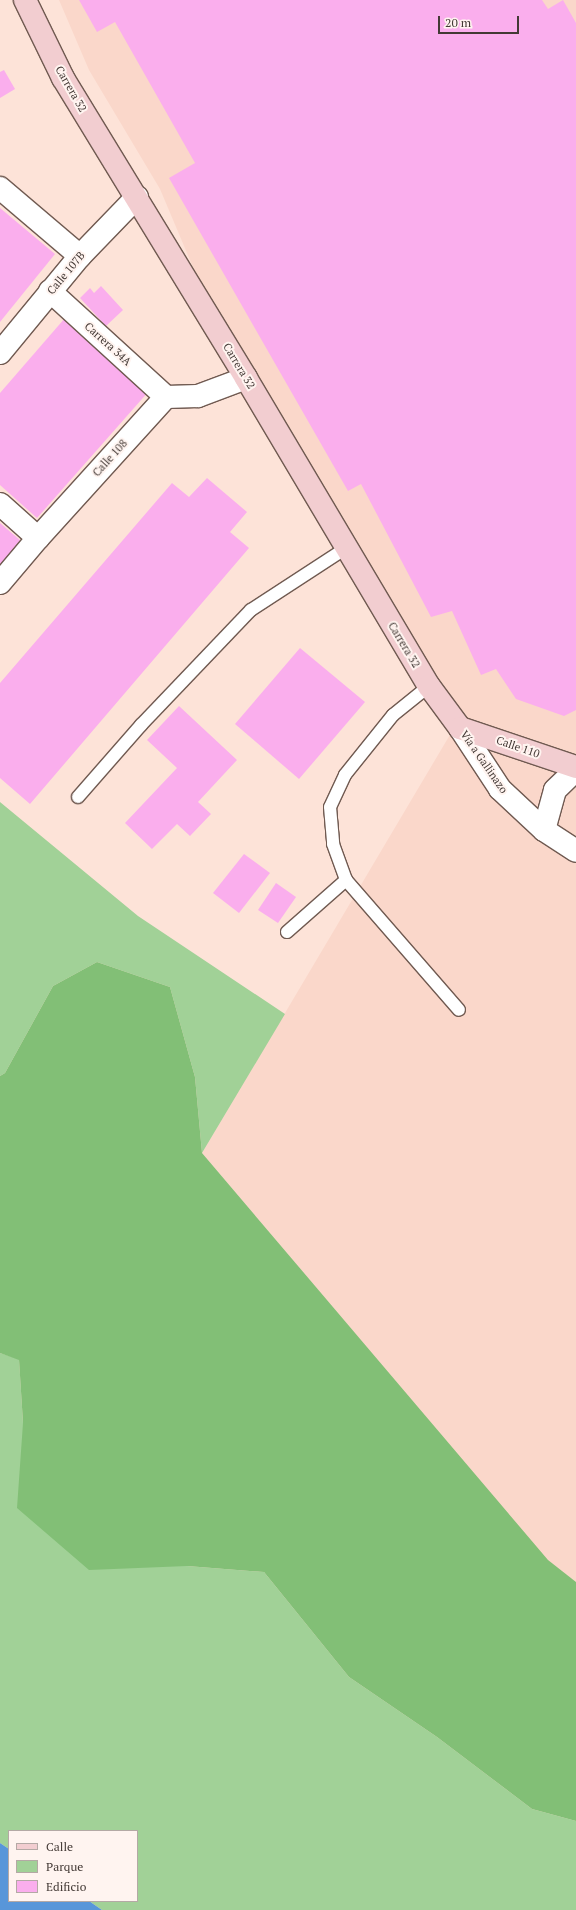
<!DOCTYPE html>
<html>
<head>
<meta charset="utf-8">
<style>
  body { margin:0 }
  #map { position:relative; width:576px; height:1910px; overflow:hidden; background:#fde3d8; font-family:"PT Serif",serif }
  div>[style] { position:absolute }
  .built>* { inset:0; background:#fad7ca }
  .green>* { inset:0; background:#a1d197 }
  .forest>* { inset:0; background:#82bf76 }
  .water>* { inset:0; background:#5896d9 }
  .building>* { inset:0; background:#faaeed }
  .roads { filter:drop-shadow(1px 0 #705a51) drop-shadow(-1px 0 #705a51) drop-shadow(0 1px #705a51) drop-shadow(0 -1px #705a51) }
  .service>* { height:12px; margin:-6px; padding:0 6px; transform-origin:6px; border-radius:6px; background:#fff }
  .minor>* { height:22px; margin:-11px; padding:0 11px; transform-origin:11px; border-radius:11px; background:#fff }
  .tertiary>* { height:22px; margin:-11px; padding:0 11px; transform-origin:11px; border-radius:11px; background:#fff }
  .secondary>* { height:22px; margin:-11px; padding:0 11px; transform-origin:11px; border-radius:11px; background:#f2cdd0 }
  span { translate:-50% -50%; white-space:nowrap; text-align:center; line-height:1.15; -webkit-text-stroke:4px #fff4f0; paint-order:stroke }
  .street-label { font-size:11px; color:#433935 }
  .legend { position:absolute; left:8px; top:1830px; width:130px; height:72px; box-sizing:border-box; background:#fff4f0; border:1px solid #b4a9a5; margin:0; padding:5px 7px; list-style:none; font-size:12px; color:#433935 }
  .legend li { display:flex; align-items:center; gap:8px; height:20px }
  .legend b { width:20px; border:1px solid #b4a9a5 }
  .scale { position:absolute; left:438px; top:16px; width:81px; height:18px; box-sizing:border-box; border:2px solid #433935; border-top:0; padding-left:5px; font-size:12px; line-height:14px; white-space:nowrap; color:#433935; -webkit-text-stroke:3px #fff4f0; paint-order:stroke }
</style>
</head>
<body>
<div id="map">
  <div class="built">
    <div style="clip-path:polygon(59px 0,576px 0,576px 1582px,548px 1561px,202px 1153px,454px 728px,241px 381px,160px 189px,89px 70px)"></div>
  </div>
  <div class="green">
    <div style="clip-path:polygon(0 802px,138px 916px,285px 1014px,202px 1153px,195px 1077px,170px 987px,97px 962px,53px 986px,5px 1073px,0 1076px)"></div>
    <div style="clip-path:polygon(0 1353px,19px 1359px,23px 1423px,187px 1566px,264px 1572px,349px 1677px,437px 1737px,532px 1809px,576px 1821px,576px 1910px,102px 1910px,89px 1901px,137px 1901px,137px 1831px,9px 1831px,9px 1849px,0 1843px)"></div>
  </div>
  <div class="forest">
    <div style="clip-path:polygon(97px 962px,170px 987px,195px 1077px,202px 1153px,548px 1560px,576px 1582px,576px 1821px,532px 1809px,437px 1737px,349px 1677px,264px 1572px,187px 1566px,89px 1570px,17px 1508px,23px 1423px,19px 1360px,0 1353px,0 1076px,5px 1073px,53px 986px)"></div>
  </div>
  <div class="water">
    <div style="clip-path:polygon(0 1843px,9px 1849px,9px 1901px,89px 1901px,102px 1910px,0 1910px)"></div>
  </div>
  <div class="building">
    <div style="clip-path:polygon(79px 0,542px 0,548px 9px,563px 0,576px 23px,576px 710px,564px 716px,516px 699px,496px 669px,481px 675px,452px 611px,431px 617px,361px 484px,348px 491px,169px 178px,195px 163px,115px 22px,97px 32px)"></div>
    <div style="clip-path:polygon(4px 70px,15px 89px,0 98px,0 72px)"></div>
    <div style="clip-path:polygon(0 208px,55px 254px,0 322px)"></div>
    <div style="clip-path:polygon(101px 286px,123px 310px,106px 326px,80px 298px,90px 288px,94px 293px)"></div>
    <div style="clip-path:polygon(65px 318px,149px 391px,37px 518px,0 485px,0 393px)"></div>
    <div style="clip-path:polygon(207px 478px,247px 512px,230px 532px,249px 548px,30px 804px,0 778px,0 683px,172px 483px,189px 497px)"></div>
    <div style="clip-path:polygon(0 523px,21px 541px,0 565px)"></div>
    <div style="clip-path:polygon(300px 648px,365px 702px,299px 779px,235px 724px)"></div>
    <div style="clip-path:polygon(179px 706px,237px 760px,198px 802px,211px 814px,190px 836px,177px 824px,152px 849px,125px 823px,177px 768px,147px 740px)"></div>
    <div style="clip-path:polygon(244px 854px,270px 873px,239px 913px,213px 893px)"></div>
    <div style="clip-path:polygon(276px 883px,296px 897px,278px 923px,258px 910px)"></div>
  </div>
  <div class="roads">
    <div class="service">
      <div style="left:429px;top:686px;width:46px;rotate:141.1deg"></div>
      <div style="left:393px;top:715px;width:77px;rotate:128.7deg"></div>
      <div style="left:345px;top:775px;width:35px;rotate:115deg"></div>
      <div style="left:330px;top:807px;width:37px;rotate:85deg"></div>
      <div style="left:333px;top:844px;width:38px;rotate:70deg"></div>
      <div style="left:346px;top:880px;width:172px;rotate:49deg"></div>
      <div style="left:78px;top:797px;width:96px;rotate:-48.8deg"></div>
      <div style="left:141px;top:725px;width:159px;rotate:-46.3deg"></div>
      <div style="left:251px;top:610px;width:113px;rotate:-33.1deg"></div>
      <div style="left:287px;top:932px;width:79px;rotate:-41.4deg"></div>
    </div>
    <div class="minor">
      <div style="left:0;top:188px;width:105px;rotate:40.4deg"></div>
      <div style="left:50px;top:291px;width:157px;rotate:42.4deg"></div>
      <div style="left:0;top:353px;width:126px;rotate:-50.5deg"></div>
      <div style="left:80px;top:256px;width:82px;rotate:-46deg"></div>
      <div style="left:0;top:504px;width:51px;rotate:41.8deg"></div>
      <div style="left:0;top:583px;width:59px;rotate:-49.8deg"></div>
      <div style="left:38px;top:538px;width:190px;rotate:-47.8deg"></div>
      <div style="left:166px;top:397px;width:32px;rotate:-2deg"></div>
      <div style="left:198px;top:396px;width:51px;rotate:-20.6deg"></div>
    </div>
    <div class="tertiary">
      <div style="left:460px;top:728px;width:73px;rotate:56.7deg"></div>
      <div style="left:500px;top:789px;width:60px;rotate:43deg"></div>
      <div style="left:544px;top:830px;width:38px;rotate:33deg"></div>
      <div style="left:544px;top:830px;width:41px;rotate:-74.6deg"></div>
      <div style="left:555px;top:790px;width:29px;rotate:-44deg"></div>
    </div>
    <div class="secondary">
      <div style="left:25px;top:0;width:87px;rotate:64deg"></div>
      <div style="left:63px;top:78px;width:351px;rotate:58.6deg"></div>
      <div style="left:246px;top:378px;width:358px;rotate:59.3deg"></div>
      <div style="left:429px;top:686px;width:52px;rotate:53.6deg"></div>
      <div style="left:460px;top:728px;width:122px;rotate:18.6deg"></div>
    </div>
  </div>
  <div class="street-label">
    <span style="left:71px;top:89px;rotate:60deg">Carrera 32</span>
    <span style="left:66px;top:273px;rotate:-50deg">Calle 107B</span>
    <span style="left:108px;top:344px;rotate:42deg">Carrera 34A</span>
    <span style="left:239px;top:366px;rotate:59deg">Carrera 32</span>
    <span style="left:110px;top:458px;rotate:-48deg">Calle 108</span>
    <span style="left:404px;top:645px;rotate:59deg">Carrera 32</span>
    <span style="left:518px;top:747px;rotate:19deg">Calle 110</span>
    <span style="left:484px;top:762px;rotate:55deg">Vía a Gallinazo</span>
  </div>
  <ul class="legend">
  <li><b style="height:5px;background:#f2cdd0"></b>Calle</li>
  <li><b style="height:11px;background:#a1d197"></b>Parque</li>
  <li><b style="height:11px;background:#faaeed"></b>Edificio</li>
  </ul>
  <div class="scale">20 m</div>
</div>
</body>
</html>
